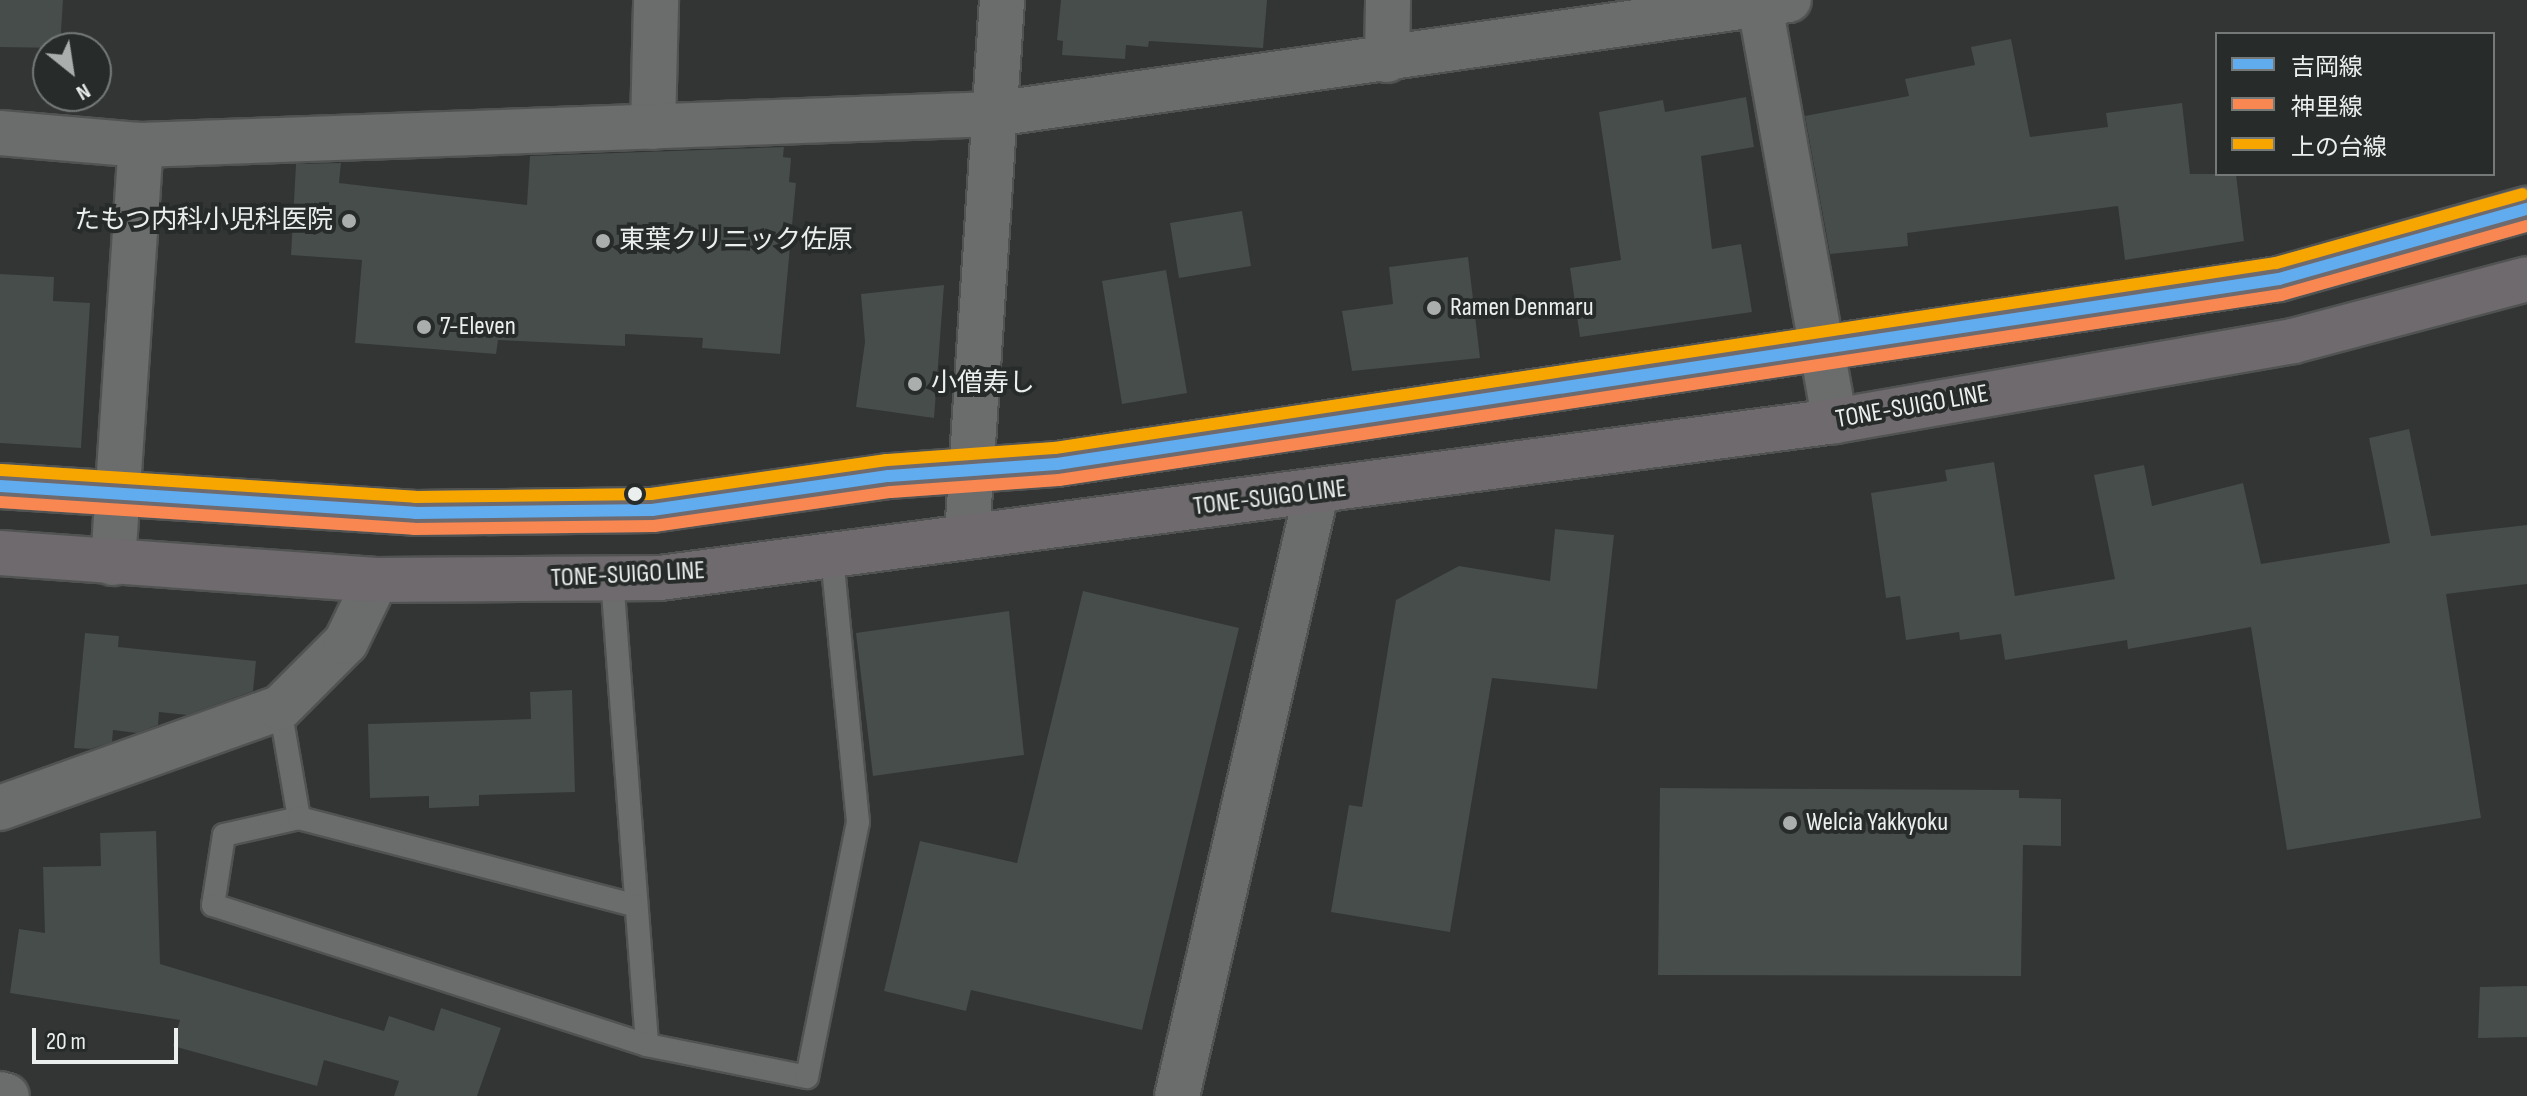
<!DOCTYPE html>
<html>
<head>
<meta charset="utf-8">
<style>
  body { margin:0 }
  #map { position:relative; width:2527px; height:1096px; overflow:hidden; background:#323534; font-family:"Sofia Sans Condensed","Noto Sans JP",sans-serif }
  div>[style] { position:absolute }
  .building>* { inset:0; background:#464d4a }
  .roads { filter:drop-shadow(2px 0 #515352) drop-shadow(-2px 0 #515352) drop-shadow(0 2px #515352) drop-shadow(0 -2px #515352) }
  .service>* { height:22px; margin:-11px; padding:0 11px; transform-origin:11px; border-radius:11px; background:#6b6c6c }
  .minor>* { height:44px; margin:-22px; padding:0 22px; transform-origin:22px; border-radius:22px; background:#6b6c6c }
  .trunk>* { height:44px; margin:-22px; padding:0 22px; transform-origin:22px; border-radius:22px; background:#6e6a6e }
  .bus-1>* { height:12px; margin:-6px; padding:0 6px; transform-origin:6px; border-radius:6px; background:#60acee }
  .bus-2>* { height:12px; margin:-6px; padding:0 6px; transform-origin:6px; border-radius:6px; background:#f88751 }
  .bus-3>* { height:12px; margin:-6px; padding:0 6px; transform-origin:6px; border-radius:6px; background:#f7a600 }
  .dots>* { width:22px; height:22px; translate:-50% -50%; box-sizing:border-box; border:4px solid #272c2a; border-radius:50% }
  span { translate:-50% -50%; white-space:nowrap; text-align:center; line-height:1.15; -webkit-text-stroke:8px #272c2a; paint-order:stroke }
  .poi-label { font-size:26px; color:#ebefed }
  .right { translate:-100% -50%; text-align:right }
  .left { translate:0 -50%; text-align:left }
  .street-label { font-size:26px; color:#ebefed }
  .legend { position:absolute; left:2215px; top:32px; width:280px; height:144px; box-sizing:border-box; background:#272c2a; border:2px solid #757a78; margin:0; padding:10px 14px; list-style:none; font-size:24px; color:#ebefed }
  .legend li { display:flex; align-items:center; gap:16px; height:40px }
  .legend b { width:40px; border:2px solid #757a78 }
  .north { position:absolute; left:32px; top:32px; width:80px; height:80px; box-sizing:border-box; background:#272c2a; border:2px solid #757a78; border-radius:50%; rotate:150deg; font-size:22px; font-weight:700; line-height:32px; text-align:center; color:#ebefed }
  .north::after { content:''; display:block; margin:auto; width:28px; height:36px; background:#aaaeac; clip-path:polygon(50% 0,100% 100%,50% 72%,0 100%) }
  .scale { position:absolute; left:32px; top:1028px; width:146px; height:36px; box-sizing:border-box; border:4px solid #ebefed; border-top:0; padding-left:10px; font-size:24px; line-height:28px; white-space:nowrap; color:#ebefed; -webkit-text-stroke:6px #272c2a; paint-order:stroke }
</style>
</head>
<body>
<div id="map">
  <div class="building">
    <div style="clip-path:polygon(0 0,63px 0,60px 48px,0 47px)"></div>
    <div style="clip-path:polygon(1061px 0,1267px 0,1263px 48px,1149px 41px,1148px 47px,1126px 45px,1125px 59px,1062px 55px,1063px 41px,1057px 40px)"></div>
    <div style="clip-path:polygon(2011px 39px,2030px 137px,2108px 127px,2106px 113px,2182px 103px,2190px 174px,2236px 174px,2244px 241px,2125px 260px,2118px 206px,1907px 233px,1908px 246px,1830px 254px,1805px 116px,1909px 96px,1905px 79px,1975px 65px,1971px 47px)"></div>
    <div style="clip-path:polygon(1746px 97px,1754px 147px,1701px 156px,1712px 249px,1741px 244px,1752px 312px,1580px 337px,1570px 268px,1621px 260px,1599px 112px,1663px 100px,1665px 112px)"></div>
    <div style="clip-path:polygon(784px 147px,783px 157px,791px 158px,789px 182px,796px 183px,780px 354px,702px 348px,703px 338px,625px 334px,625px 346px,498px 340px,496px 354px,355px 343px,362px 260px,291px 255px,296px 164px,341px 163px,339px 183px,527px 205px,530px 156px)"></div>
    <div style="clip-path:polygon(1242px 211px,1251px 266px,1179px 278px,1170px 223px)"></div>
    <div style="clip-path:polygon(1468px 257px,1480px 358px,1352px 371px,1342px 311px,1393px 304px,1389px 267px)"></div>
    <div style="clip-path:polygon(1166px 270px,1187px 393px,1122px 404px,1102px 281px)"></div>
    <div style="clip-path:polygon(0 274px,54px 277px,53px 301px,90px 303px,81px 448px,0 443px)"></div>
    <div style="clip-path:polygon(944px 285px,934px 418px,856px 407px,865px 342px,861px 294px)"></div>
    <div style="clip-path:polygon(2409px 429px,2431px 536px,2527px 525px,2527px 584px,2446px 594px,2481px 818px,2287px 850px,2251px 627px,2128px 649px,2127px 640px,2005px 660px,2001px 634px,1960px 640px,1959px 632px,1906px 640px,1900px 596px,1886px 598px,1871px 493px,1947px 481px,1945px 470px,1994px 462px,2015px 596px,2115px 579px,2094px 475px,2144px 465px,2152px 506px,2243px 483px,2261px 564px,2390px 543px,2369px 438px)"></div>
    <div style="clip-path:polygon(1555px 529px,1614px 535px,1597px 689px,1492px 678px,1450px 932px,1331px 912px,1349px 805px,1362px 807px,1396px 600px,1459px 566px,1550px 581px)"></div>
    <div style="clip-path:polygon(1083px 591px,1239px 628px,1142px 1030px,971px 990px,966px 1011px,884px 991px,920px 841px,1017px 863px)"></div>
    <div style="clip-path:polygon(1009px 611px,1024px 755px,873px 776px,856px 633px)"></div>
    <div style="clip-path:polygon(85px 633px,119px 636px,118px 647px,256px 661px,253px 691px,187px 715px,159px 712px,158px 725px,137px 733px,113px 730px,112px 742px,90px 749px,74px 748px)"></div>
    <div style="clip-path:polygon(572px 690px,575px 792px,479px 795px,479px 806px,429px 808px,429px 796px,370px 798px,368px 724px,531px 719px,530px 692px)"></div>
    <div style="clip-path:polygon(1660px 788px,2019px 790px,2019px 798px,2061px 799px,2061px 846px,2023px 845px,2021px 976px,1658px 975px)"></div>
    <div style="clip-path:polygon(156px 831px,160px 964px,384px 1031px,389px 1016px,434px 1031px,441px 1008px,501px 1028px,477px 1096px,394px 1096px,399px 1081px,324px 1060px,317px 1086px,173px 1046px,180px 1020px,10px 993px,19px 929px,45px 933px,43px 867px,101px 866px,100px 833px)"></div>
    <div style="clip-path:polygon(2527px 986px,2527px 1037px,2478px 1038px,2480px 987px)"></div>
  </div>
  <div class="roads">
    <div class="service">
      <div style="left:612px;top:578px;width:468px;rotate:85.7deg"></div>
      <div style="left:280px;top:708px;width:112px;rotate:80.2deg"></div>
      <div style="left:299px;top:818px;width:77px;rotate:167.2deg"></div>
      <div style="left:224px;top:835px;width:71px;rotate:98.9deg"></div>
      <div style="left:213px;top:905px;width:456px;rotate:17.9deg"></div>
      <div style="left:647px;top:1045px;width:163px;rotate:11.3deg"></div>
      <div style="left:807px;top:1077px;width:260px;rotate:-78.7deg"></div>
      <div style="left:858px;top:822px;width:267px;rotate:-95.6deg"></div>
      <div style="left:299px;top:818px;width:346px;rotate:14.6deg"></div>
    </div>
    <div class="minor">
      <div style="left:1759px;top:0;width:428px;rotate:79.8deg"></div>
      <div style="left:1387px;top:60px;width:60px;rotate:-89deg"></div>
      <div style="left:653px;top:127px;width:127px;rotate:-88.6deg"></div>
      <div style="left:0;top:133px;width:142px;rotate:4.9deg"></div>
      <div style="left:141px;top:145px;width:854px;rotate:-2.08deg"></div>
      <div style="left:994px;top:114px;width:803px;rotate:-8.16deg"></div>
      <div style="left:967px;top:536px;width:537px;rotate:-86.26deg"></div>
      <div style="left:113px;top:563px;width:419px;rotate:-86.2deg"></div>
      <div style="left:0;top:808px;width:297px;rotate:-19.7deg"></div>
      <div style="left:280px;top:708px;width:93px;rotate:-45deg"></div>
      <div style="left:346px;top:642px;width:69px;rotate:-64.2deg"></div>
      <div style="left:0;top:1094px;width:7px;rotate:16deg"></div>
      <div style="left:1177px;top:1096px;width:618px;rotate:-77deg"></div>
    </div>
    <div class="trunk">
      <div style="left:0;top:486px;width:416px;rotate:3.7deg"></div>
      <div style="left:415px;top:513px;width:237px;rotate:-0.7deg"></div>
      <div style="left:652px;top:510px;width:239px;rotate:-8.2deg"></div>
      <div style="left:889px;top:476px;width:168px;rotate:-4.1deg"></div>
      <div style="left:1057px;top:464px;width:1236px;rotate:-8.61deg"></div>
      <div style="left:2279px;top:279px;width:258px;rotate:-15.8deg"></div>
      <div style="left:0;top:553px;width:377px;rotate:4.1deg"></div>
      <div style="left:376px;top:580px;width:284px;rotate:-0.4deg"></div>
      <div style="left:660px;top:578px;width:1185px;rotate:-7.61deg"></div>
      <div style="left:1835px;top:421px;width:465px;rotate:-9.9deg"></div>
      <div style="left:2293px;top:341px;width:242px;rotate:-14.8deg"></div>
    </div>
  </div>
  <div class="bus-1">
    <div style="left:0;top:486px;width:416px;rotate:3.7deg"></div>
    <div style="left:415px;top:513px;width:237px;rotate:-0.7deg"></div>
    <div style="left:652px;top:510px;width:239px;rotate:-8.2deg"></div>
    <div style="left:889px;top:476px;width:168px;rotate:-4.1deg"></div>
    <div style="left:1057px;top:464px;width:1236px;rotate:-8.61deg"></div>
    <div style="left:2279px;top:279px;width:258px;rotate:-15.8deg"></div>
  </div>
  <div class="bus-2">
    <div style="left:0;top:502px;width:415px;rotate:3.7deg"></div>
    <div style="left:414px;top:529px;width:240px;rotate:-0.7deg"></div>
    <div style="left:654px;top:526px;width:239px;rotate:-8.2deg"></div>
    <div style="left:891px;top:492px;width:168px;rotate:-4.1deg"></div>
    <div style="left:1059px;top:480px;width:1236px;rotate:-8.61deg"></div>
    <div style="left:2281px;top:295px;width:255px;rotate:-15.7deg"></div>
  </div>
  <div class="bus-3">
    <div style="left:1px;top:470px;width:415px;rotate:3.7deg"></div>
    <div style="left:415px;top:497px;width:236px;rotate:-0.7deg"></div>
    <div style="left:651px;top:494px;width:238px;rotate:-8.2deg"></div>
    <div style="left:887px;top:460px;width:168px;rotate:-4.1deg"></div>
    <div style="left:1055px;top:448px;width:1235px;rotate:-8.62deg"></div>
    <div style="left:2276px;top:263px;width:256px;rotate:-15.6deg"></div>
  </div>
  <div class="dots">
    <div style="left:349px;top:221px;background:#aaaeac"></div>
    <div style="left:603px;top:241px;background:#aaaeac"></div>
    <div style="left:1434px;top:308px;background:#aaaeac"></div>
    <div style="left:424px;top:327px;background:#aaaeac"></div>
    <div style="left:915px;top:384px;background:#aaaeac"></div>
    <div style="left:635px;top:494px;background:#ebefed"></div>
    <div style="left:1790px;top:823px;background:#aaaeac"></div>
  </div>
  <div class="poi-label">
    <span class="right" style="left:333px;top:221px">たもつ内科小児科医院</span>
    <span class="left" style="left:619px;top:241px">東葉クリニック佐原</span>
    <span class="left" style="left:1450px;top:308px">Ramen Denmaru</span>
    <span class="left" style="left:440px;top:327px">7-Eleven</span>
    <span class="left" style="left:931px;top:384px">小僧寿し</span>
    <span class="left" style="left:1806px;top:823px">Welcia Yakkyoku</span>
  </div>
  <div class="street-label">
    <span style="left:1912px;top:407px;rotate:-10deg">TONE-SUIGO LINE</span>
    <span style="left:1270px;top:498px;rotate:-7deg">TONE-SUIGO LINE</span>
    <span style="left:628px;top:575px;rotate:-3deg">TONE-SUIGO LINE</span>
  </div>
  <ul class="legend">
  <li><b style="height:10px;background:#60acee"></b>吉岡線</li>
  <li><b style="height:10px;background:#f88751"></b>神里線</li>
  <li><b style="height:10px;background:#f7a600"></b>上の台線</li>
  </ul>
  <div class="north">N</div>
  <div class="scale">20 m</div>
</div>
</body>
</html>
